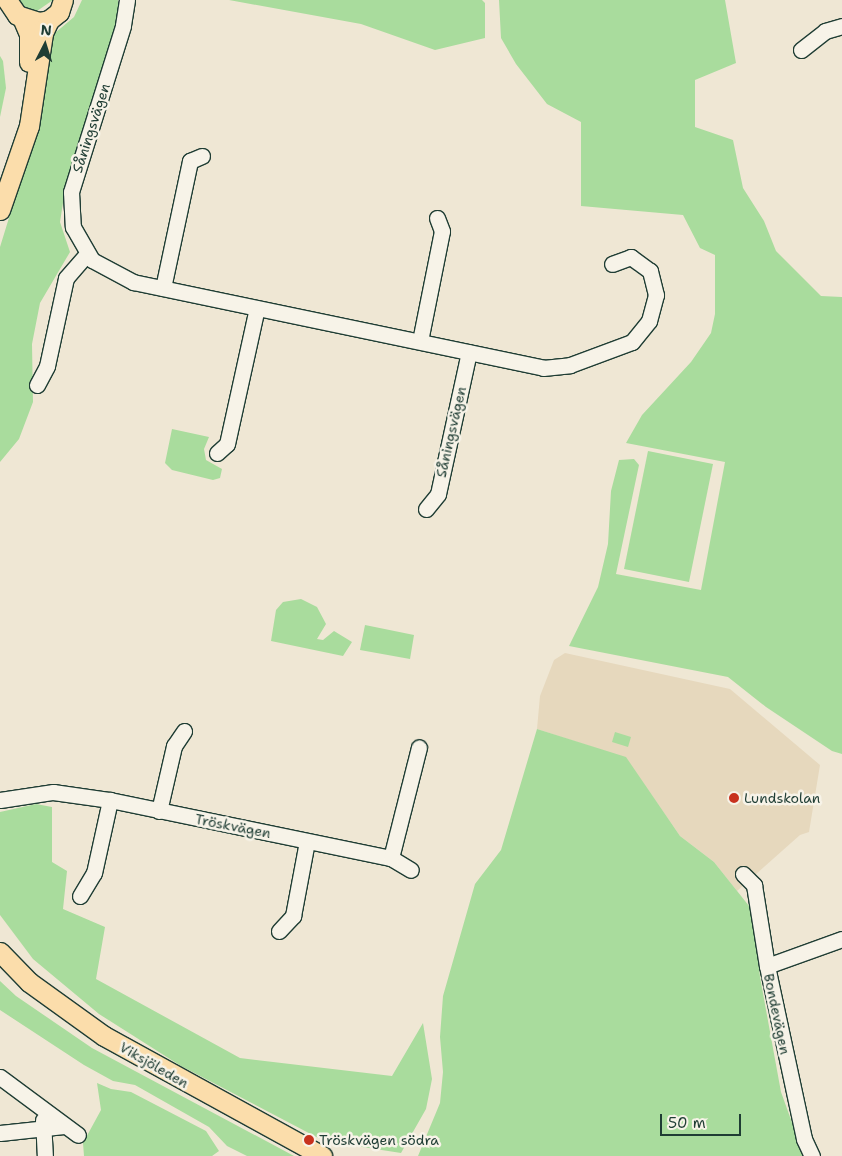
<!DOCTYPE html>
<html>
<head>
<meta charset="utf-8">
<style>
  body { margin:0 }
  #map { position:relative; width:842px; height:1156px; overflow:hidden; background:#efe7d4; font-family:"Shantell Sans",sans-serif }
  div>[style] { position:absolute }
  .built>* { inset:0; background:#e6d8bd }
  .green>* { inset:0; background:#a9dc9d }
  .roads { filter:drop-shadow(1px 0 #1f3d34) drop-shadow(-1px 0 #1f3d34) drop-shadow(0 1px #1f3d34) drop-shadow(0 -1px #1f3d34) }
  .minor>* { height:15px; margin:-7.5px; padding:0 7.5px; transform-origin:7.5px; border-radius:7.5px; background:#f7f3e8 }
  .major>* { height:19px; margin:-9.5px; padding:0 9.5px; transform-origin:9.5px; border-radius:9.5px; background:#fbddab }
  .dots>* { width:14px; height:14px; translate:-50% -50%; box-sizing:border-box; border:2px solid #f7f3e8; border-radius:50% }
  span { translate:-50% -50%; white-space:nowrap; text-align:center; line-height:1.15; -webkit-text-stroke:5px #f7f3e8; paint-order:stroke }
  .street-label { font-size:14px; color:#1f3d34 }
  .poi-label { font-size:14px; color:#1f3d34 }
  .left { translate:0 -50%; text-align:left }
  .north { position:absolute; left:20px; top:20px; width:50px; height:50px; -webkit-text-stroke:4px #f7f3e8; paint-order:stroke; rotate:5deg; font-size:14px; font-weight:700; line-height:20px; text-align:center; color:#1f3d34 }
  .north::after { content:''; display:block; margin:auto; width:18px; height:22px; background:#1f3d34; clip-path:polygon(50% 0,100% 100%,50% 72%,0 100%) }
  .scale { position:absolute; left:660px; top:1114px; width:81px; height:22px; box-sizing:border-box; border:2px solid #1f3d34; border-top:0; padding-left:6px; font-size:15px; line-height:18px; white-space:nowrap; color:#1f3d34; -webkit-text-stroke:4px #f7f3e8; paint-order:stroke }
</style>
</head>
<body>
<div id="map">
  <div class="built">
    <div style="clip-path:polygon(565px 653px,730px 689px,820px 765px,809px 832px,800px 835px,737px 891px,714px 862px,680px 836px,626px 758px,537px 729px,540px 696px,554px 660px)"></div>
  </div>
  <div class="green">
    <div style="clip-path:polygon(16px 0,53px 0,37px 11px,23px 8px)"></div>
    <div style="clip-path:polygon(82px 0,118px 0,118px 21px,65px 190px,60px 222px,70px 252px,40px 303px,32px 344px,33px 402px,19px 439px,0 462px,0 247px,32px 143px,49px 38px,74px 17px)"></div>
    <div style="clip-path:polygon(229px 0,482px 0,485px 3px,485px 38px,435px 50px,361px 24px)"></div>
    <div style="clip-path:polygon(499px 0,725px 0,736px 63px,695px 80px,695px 127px,733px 140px,743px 188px,764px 221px,776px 251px,821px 296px,842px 297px,842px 754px,832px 751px,766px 707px,728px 677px,569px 646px,598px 587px,608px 544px,611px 491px,619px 460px,634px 459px,639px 465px,616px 574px,701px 590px,725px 462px,626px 443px,642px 415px,691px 362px,711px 333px,715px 314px,715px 255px,700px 248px,683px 215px,581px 206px,581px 122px,547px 104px,516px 64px,501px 38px)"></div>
    <div style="clip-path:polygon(0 56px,3px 61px,6px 88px,0 117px)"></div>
    <div style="clip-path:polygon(172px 429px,209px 437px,204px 449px,206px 460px,222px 469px,220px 478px,213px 480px,172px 470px,165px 463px)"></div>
    <div style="clip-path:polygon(648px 451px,713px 464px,689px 582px,624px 569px)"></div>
    <div style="clip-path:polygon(301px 599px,317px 607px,326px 624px,317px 639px,323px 640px,334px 631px,352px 642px,343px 656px,271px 641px,276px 610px,283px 602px)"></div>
    <div style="clip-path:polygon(365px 625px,414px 635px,410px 659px,360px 650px)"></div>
    <div style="clip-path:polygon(537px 729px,626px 757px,680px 836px,714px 862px,753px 911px,760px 977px,781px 1092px,804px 1156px,418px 1156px,440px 1103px,443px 1072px,440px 1037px,443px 996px,475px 884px,501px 850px)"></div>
    <div style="clip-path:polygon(615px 732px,631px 737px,628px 747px,612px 742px)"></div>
    <div style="clip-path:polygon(36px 804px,52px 807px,52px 862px,67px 871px,63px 909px,105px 927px,96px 979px,240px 1058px,392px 1076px,423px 1023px,432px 1079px,426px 1109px,401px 1153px,324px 1141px,181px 1066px,99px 1014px,33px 959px,0 915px,0 812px)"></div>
    <div style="clip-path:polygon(0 981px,16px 996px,92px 1048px,294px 1156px,247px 1156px,227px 1146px,209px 1127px,135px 1085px,113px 1081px,84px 1065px,0 1010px)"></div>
    <div style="clip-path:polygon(97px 1083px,111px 1089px,131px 1092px,206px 1131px,219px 1151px,212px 1156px,84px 1156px,83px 1143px,101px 1110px)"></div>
  </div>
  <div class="roads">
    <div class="minor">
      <div style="left:127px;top:0;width:26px;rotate:99deg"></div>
      <div style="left:123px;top:26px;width:174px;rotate:107.4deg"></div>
      <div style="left:71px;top:192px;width:35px;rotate:87deg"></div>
      <div style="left:73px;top:227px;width:38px;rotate:60deg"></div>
      <div style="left:92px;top:260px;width:47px;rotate:28.2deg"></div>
      <div style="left:133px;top:282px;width:419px;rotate:11.8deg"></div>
      <div style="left:543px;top:368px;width:27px;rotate:-6deg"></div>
      <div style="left:570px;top:365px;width:66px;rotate:-20.4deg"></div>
      <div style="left:632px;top:342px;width:27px;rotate:-51deg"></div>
      <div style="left:649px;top:321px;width:27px;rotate:-75deg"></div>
      <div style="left:656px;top:295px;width:25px;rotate:-104deg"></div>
      <div style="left:650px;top:271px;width:24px;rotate:-144deg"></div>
      <div style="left:631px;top:257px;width:20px;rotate:160deg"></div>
      <div style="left:801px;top:50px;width:31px;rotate:-38deg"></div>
      <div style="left:825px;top:31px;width:18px;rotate:-16deg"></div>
      <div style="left:163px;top:288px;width:130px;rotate:-78deg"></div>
      <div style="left:190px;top:161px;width:13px;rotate:-23deg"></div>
      <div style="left:420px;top:341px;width:112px;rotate:-78.7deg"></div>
      <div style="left:442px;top:231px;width:14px;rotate:-111deg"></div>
      <div style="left:37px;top:385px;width:21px;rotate:-62deg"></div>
      <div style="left:47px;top:366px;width:90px;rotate:-77.8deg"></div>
      <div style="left:66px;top:278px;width:30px;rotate:-49deg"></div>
      <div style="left:217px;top:453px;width:13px;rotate:-42deg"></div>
      <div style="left:227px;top:444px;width:139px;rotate:-77.6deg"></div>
      <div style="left:426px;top:509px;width:19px;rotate:-51deg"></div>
      <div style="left:438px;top:494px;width:145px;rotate:-77.7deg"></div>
      <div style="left:0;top:800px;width:54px;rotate:-8.6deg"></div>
      <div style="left:53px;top:792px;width:58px;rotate:8deg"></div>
      <div style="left:110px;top:800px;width:287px;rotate:11.7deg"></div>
      <div style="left:391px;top:858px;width:23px;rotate:31deg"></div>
      <div style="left:159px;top:811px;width:67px;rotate:-77deg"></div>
      <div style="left:174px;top:746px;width:18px;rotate:-56deg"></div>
      <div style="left:391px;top:858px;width:114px;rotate:-75.8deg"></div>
      <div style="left:743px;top:874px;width:16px;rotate:45deg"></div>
      <div style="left:754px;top:885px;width:82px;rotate:80.9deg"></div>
      <div style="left:767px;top:966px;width:177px;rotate:77.9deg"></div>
      <div style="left:804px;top:1139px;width:19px;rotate:65deg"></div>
      <div style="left:80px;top:896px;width:27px;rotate:-59deg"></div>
      <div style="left:94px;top:873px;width:75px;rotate:-77.6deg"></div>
      <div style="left:279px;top:931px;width:21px;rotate:-47deg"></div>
      <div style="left:293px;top:916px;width:76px;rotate:-79.4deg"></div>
      <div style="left:767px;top:966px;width:80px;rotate:-19.8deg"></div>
      <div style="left:0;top:1077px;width:97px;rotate:36.6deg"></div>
      <div style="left:43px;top:1120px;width:36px;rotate:87deg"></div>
      <div style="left:0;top:1133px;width:64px;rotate:-6.2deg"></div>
    </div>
    <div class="major">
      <div style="left:7px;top:0;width:18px;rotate:56deg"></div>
      <div style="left:17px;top:15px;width:23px;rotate:18deg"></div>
      <div style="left:39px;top:22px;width:10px;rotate:-11deg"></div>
      <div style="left:49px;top:20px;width:13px;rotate:-39deg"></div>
      <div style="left:59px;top:12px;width:13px;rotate:-72deg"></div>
      <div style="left:23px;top:20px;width:15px;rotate:67deg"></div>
      <div style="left:29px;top:34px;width:28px;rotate:90deg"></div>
      <div style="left:0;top:210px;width:89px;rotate:-71deg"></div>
      <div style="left:29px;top:126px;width:94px;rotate:-81.4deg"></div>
      <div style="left:43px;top:33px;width:14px;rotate:-65deg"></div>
      <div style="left:0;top:952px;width:42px;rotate:46deg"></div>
      <div style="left:29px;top:982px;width:92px;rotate:35.8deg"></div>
      <div style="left:104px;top:1036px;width:249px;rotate:28.8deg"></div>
    </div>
  </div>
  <div class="dots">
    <div style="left:734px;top:798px;background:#c8321e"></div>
    <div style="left:309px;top:1140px;background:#c8321e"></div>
  </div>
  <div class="street-label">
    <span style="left:91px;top:128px;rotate:-72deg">Såningsvägen</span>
    <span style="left:451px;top:432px;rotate:-77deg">Såningsvägen</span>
    <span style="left:233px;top:826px;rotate:11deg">Tröskvägen</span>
    <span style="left:777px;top:1014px;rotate:78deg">Bondevägen</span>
    <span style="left:154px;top:1065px;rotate:30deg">Viksjöleden</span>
  </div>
  <div class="poi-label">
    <span class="left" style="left:744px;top:798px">Lundskolan</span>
    <span class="left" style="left:319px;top:1140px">Tröskvägen södra</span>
  </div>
  <div class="north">N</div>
  <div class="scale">50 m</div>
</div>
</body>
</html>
